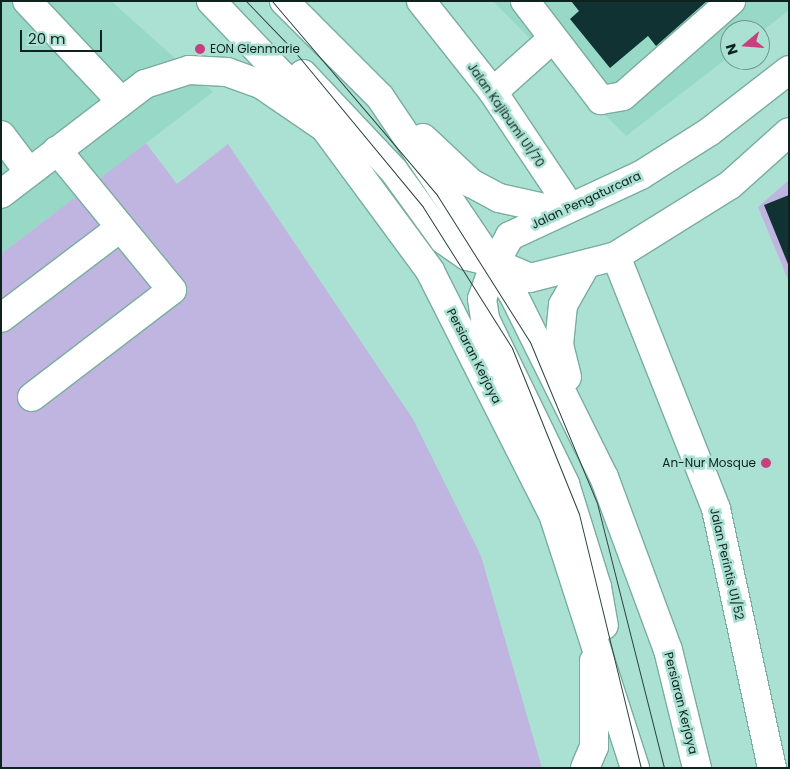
<!DOCTYPE html>
<html>
<head>
<meta charset="utf-8">
<style>
  body { margin:0 }
  #map { position:relative; width:790px; height:769px; overflow:hidden; background:#abe1d2; font-family:Poppins,sans-serif }
  div>[style] { position:absolute }
  .built>* { inset:0; background:#98d8c7 }
  .green>* { inset:0; background:#c0b5e1 }
  .building>* { inset:0; background:#103232 }
  .roads { filter:drop-shadow(1px 0 #79ad9f) drop-shadow(-1px 0 #79ad9f) drop-shadow(0 1px #79ad9f) drop-shadow(0 -1px #79ad9f) }
  .minor>* { height:28px; margin:-14px; padding:0 14px; transform-origin:14px; border-radius:14px; background:#fff }
  .major>* { height:28px; margin:-14px; padding:0 14px; transform-origin:14px; border-radius:14px; background:#fff }
  .tram>* { height:1px; margin:-0.5px; padding:0 0.5px; transform-origin:0.5px; border-radius:0.5px; background:#28423b }
  .dots>* { width:14px; height:14px; translate:-50% -50%; box-sizing:border-box; border:2px solid #abe1d2; border-radius:50% }
  span { translate:-50% -50%; white-space:nowrap; text-align:center; line-height:1.15; -webkit-text-stroke:5px #abe1d2; paint-order:stroke }
  .poi-label { font-size:12px; color:#0e231e }
  .left { translate:0 -50%; text-align:left }
  .right { translate:-100% -50%; text-align:right }
  .street-label { font-size:12px; color:#0e231e }
  .frame { position:absolute; inset:0; border:2px solid #0e231e; pointer-events:none }
  .north { position:absolute; left:720px; top:20px; width:50px; height:50px; box-sizing:border-box; background:#abe1d2; border:1px solid #6c958a; border-radius:50%; rotate:252deg; font-size:14px; font-weight:700; line-height:20px; text-align:center; color:#0e231e }
  .north::after { content:''; display:block; margin:auto; width:18px; height:22px; background:#c73f7d; clip-path:polygon(50% 0,100% 100%,50% 72%,0 100%) }
  .scale { position:absolute; left:20px; top:30px; width:82px; height:22px; box-sizing:border-box; border:2px solid #0e231e; border-top:0; padding-left:6px; font-size:15px; line-height:18px; white-space:nowrap; color:#0e231e; -webkit-text-stroke:4px #abe1d2; paint-order:stroke }
</style>
</head>
<body>
<div id="map">
  <div class="built">
    <div style="clip-path:polygon(1px 1px,111px 1px,213px 92px,1px 254px)"></div>
    <div style="clip-path:polygon(493px 1px,789px 1px,789px 10px,760px 33px,730px 30px,730px 56px,626px 136px)"></div>
  </div>
  <div class="green">
    <div style="clip-path:polygon(146px 143px,177px 184px,228px 144px,413px 419px,481px 556px,542px 768px,1px 768px,1px 254px)"></div>
    <div style="clip-path:polygon(789px 180px,789px 282px,758px 207px)"></div>
  </div>
  <div class="building">
    <div style="clip-path:polygon(571px 1px,707px 1px,656px 46px,648px 36px,610px 68px,570px 19px,579px 11px)"></div>
    <div style="clip-path:polygon(789px 195px,789px 264px,788px 264px,764px 205px)"></div>
  </div>
  <div class="roads">
    <div class="minor">
      <div style="left:27px;top:1px;width:137px;rotate:46.8deg"></div>
      <div style="left:421px;top:1px;width:116px;rotate:51.6deg"></div>
      <div style="left:493px;top:92px;width:138px;rotate:56.2deg"></div>
      <div style="left:525px;top:1px;width:125px;rotate:52.5deg"></div>
      <div style="left:601px;top:100px;width:22px;rotate:-10deg"></div>
      <div style="left:623px;top:96px;width:144px;rotate:-41.3deg"></div>
      <div style="left:789px;top:70px;width:101px;rotate:142.2deg"></div>
      <div style="left:709px;top:132px;width:80px;rotate:147.7deg"></div>
      <div style="left:641px;top:175px;width:145px;rotate:155deg"></div>
      <div style="left:510px;top:236px;width:31px;rotate:119deg"></div>
      <div style="left:495px;top:263px;width:38px;rotate:23deg"></div>
      <div style="left:530px;top:278px;width:89px;rotate:-14.3deg"></div>
      <div style="left:616px;top:256px;width:134px;rotate:-31.9deg"></div>
      <div style="left:730px;top:185px;width:79px;rotate:-41.9deg"></div>
      <div style="left:493px;top:92px;width:79px;rotate:-41.9deg"></div>
      <div style="left:1px;top:135px;width:46px;rotate:52.9deg"></div>
      <div style="left:1px;top:194px;width:181px;rotate:-37.4deg"></div>
      <div style="left:145px;top:84px;width:46px;rotate:-17.7deg"></div>
      <div style="left:189px;top:70px;width:38px;rotate:3deg"></div>
      <div style="left:227px;top:72px;width:37px;rotate:20deg"></div>
      <div style="left:262px;top:85px;width:73px;rotate:34.3deg"></div>
      <div style="left:616px;top:256px;width:272px;rotate:68.4deg"></div>
      <div style="left:716px;top:509px;width:265px;rotate:77.8deg"></div>
      <div style="left:1px;top:318px;width:149px;rotate:-37.1deg"></div>
      <div style="left:32px;top:397px;width:176px;rotate:-37.4deg"></div>
      <div style="left:172px;top:290px;width:181px;rotate:-129.4deg"></div>
    </div>
    <div class="major">
      <div style="left:211px;top:1px;width:127px;rotate:46.3deg"></div>
      <div style="left:299px;top:93px;width:221px;rotate:53.6deg"></div>
      <div style="left:430px;top:271px;width:272px;rotate:63.2deg"></div>
      <div style="left:553px;top:514px;width:267px;rotate:72.1deg"></div>
      <div style="left:284px;top:1px;width:136px;rotate:45deg"></div>
      <div style="left:380px;top:97px;width:240px;rotate:56deg"></div>
      <div style="left:514px;top:296px;width:202px;rotate:63.6deg"></div>
      <div style="left:604px;top:477px;width:184px;rotate:69.7deg"></div>
      <div style="left:668px;top:650px;width:122px;rotate:76.2deg"></div>
      <div style="left:303px;top:74px;width:133px;rotate:46.8deg"></div>
      <div style="left:394px;top:171px;width:85px;rotate:54.1deg"></div>
      <div style="left:444px;top:240px;width:28px;rotate:35deg"></div>
      <div style="left:467px;top:256px;width:29px;rotate:14deg"></div>
      <div style="left:423px;top:138px;width:66px;rotate:43.2deg"></div>
      <div style="left:471px;top:183px;width:32px;rotate:28deg"></div>
      <div style="left:499px;top:198px;width:60px;rotate:12.4deg"></div>
      <div style="left:495px;top:263px;width:38px;rotate:110deg"></div>
      <div style="left:482px;top:299px;width:20px;rotate:81deg"></div>
      <div style="left:485px;top:319px;width:183px;rotate:64.1deg"></div>
      <div style="left:565px;top:484px;width:108px;rotate:72.7deg"></div>
      <div style="left:597px;top:587px;width:39px;rotate:80deg"></div>
      <div style="left:567px;top:377px;width:33px;rotate:-104deg"></div>
      <div style="left:559px;top:345px;width:40px;rotate:-84.3deg"></div>
      <div style="left:563px;top:305px;width:43px;rotate:-60.4deg"></div>
      <div style="left:585px;top:768px;width:23px;rotate:-67deg"></div>
      <div style="left:594px;top:747px;width:86px;rotate:-90deg"></div>
    </div>
  </div>
  <div class="tram">
    <div style="left:246px;top:1px;width:71px;rotate:46.1deg"></div>
    <div style="left:295px;top:52px;width:201px;rotate:50.4deg"></div>
    <div style="left:423px;top:207px;width:167px;rotate:57.7deg"></div>
    <div style="left:512px;top:348px;width:179px;rotate:68deg"></div>
    <div style="left:579px;top:514px;width:261px;rotate:76.3deg"></div>
    <div style="left:272px;top:1px;width:255px;rotate:49.6deg"></div>
    <div style="left:437px;top:195px;width:174px;rotate:57.7deg"></div>
    <div style="left:530px;top:342px;width:174px;rotate:67.4deg"></div>
    <div style="left:597px;top:503px;width:273px;rotate:75.8deg"></div>
  </div>
  <div class="dots">
    <div style="left:200px;top:49px;background:#c73f7d"></div>
    <div style="left:766px;top:463px;background:#c73f7d"></div>
  </div>
  <div class="poi-label">
    <span class="left" style="left:210px;top:49px">EON Glenmarie</span>
    <span class="right" style="left:756px;top:463px">An-Nur Mosque</span>
  </div>
  <div class="street-label">
    <span style="left:506px;top:115px;rotate:55deg">Jalan Kajibumi U1/70</span>
    <span style="left:586px;top:200px;rotate:-25deg">Jalan Pengaturcara</span>
    <span style="left:474px;top:356px;rotate:63deg">Persiaran Kerjaya</span>
    <span style="left:727px;top:564px;rotate:77deg">Jalan Perintis U1/52</span>
    <span style="left:681px;top:703px;rotate:76deg">Persiaran Kerjaya</span>
  </div>
  <div class="frame"></div>
  <div class="north">N</div>
  <div class="scale">20 m</div>
</div>
</body>
</html>
